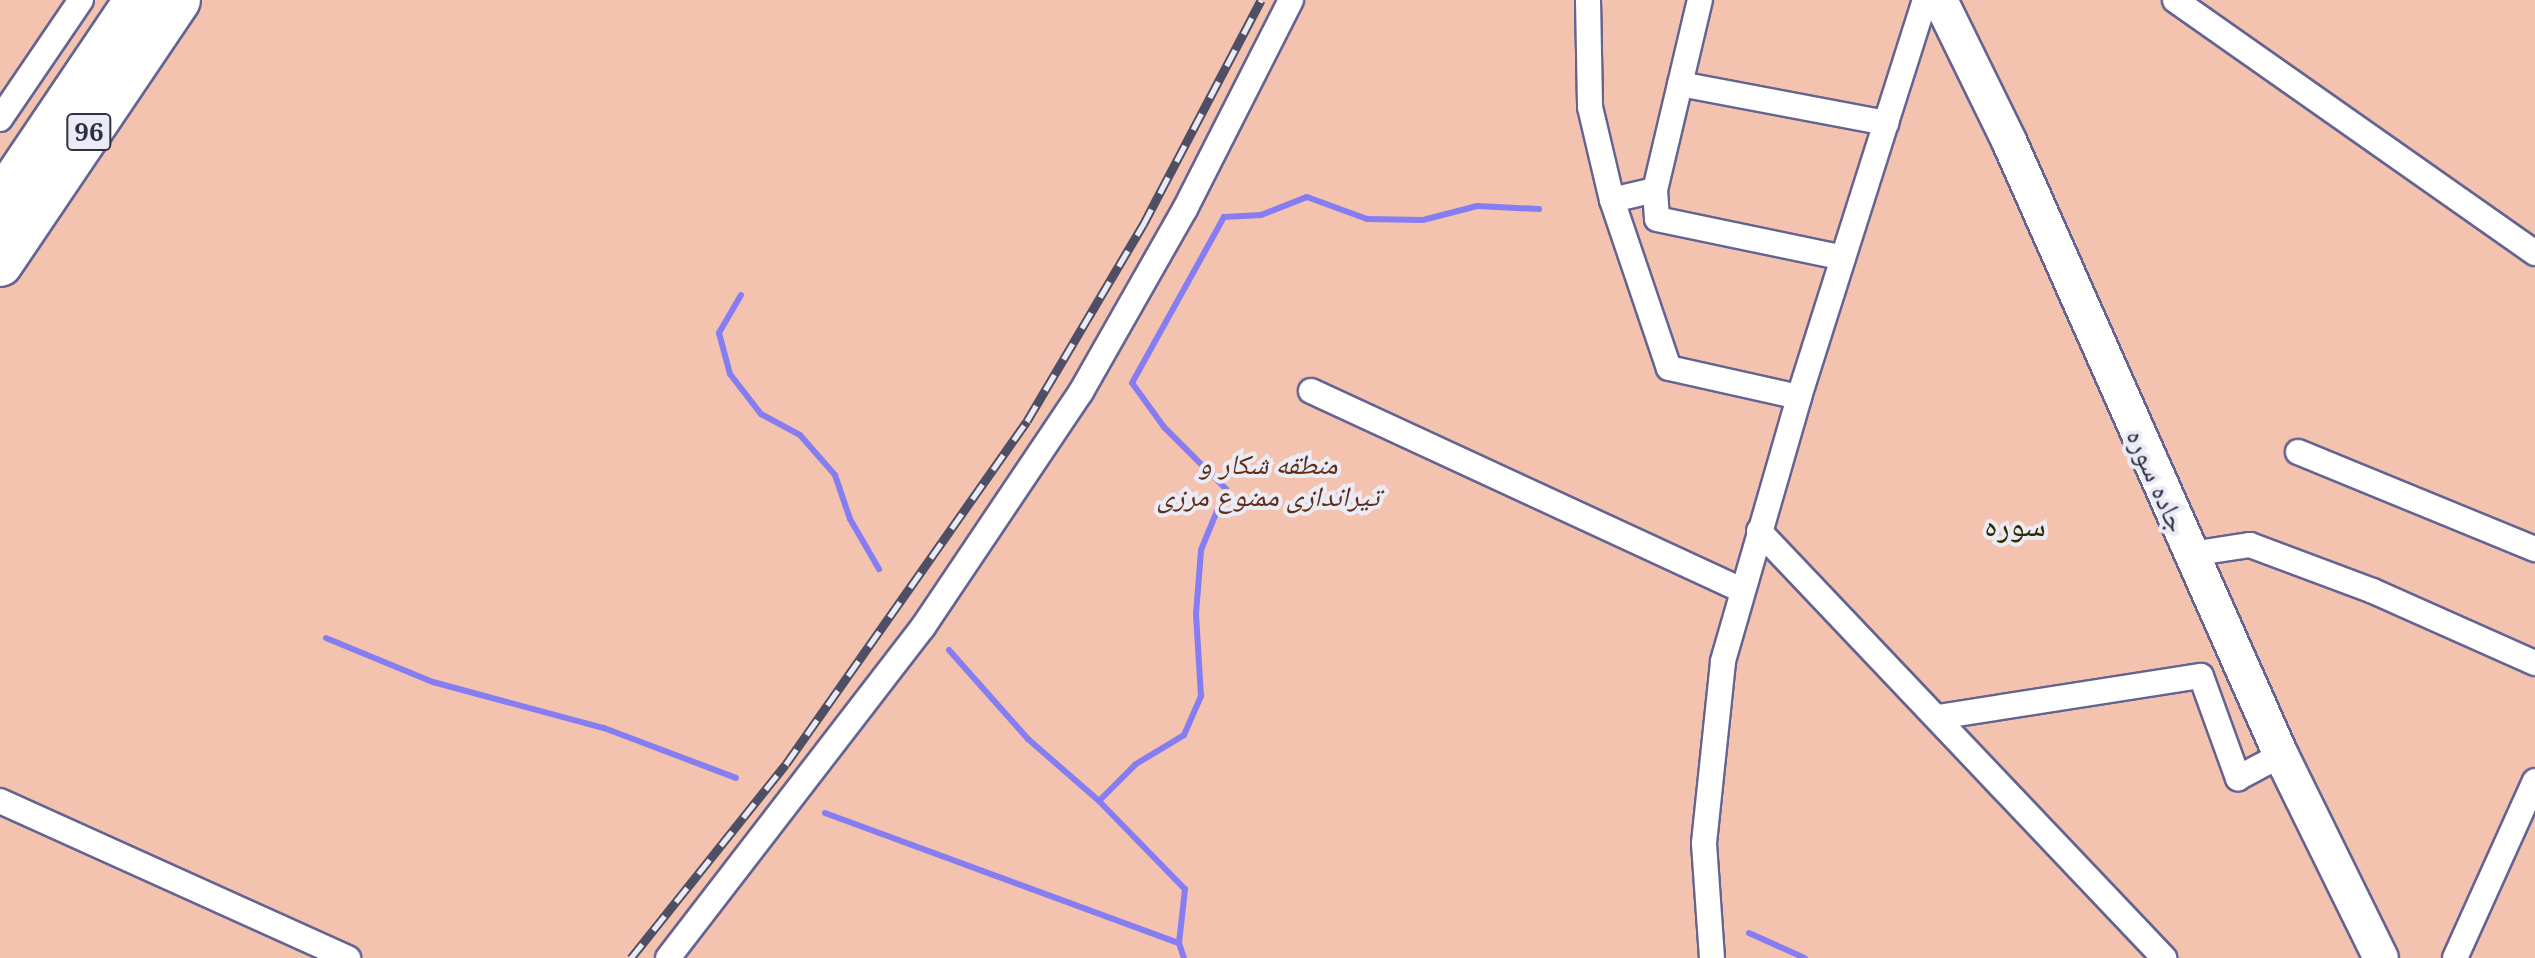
<!DOCTYPE html>
<html>
<head>
<meta charset="utf-8">
<style>
  body { margin:0 }
  #map { position:relative; width:2535px; height:958px; overflow:hidden; background:#dbdcfc; font-family:"Noto Serif","Noto Naskh Arabic",serif }
  div>[style] { position:absolute }
  .green>* { inset:0; background:#f4c3af }
  .stream>* { height:6px; margin:-3px; padding:0 3px; transform-origin:3px; border-radius:3px; background:#857df1 }
  .roads { filter:drop-shadow(2px 0 #646493) drop-shadow(-2px 0 #646493) drop-shadow(0 2px #646493) drop-shadow(0 -2px #646493) }
  .street>* { height:24px; margin:-12px; padding:0 12px; transform-origin:12px; border-radius:12px; background:#fff }
  .secondary>* { height:34px; margin:-17px; padding:0 17px; transform-origin:17px; border-radius:17px; background:#fff }
  .highway>* { height:44px; margin:-22px; padding:0 22px; transform-origin:22px; border-radius:22px; background:#fff }
  .rail>* { height:9px; margin-top:-4.5px; transform-origin:0; background:repeating-linear-gradient(90deg,#ebebf6 0 18px,#4e4f65 0 36px); box-sizing:border-box; border-block:2px solid #4e4f65 }
  span { translate:-50% -50%; white-space:nowrap; text-align:center; line-height:1.15; -webkit-text-stroke:8px #ebebf6; paint-order:stroke }
  .shield-label span { padding:2px 6px; background:#ebebf6; border:2px solid; border-radius:6px; -webkit-text-stroke-width:0 }
  .shield-label { font-size:26px; color:#303044; font-weight:700 }
  .park-label { font-size:28px; color:#5e2d16; font-style:italic }
  .street-label { font-size:28px; color:#303044 }
  .quarter-label { font-size:32px; color:#302c00 }
</style>
</head>
<body>
<div id="map">
  <div class="green">
    <div style="clip-path:polygon(0 0,2535px 0,2535px 958px,0 958px)"></div>
  </div>
  <div class="stream">
    <div style="left:741px;top:295px;width:44px;rotate:120.1deg"></div>
    <div style="left:719px;top:333px;width:42px;rotate:75deg"></div>
    <div style="left:730px;top:374px;width:51px;rotate:52.2deg"></div>
    <div style="left:761px;top:414px;width:44px;rotate:28.3deg"></div>
    <div style="left:800px;top:435px;width:53px;rotate:48.8deg"></div>
    <div style="left:835px;top:475px;width:46px;rotate:71.2deg"></div>
    <div style="left:850px;top:519px;width:58px;rotate:59.9deg"></div>
    <div style="left:326px;top:638px;width:116px;rotate:22.4deg"></div>
    <div style="left:433px;top:682px;width:177px;rotate:15.1deg"></div>
    <div style="left:604px;top:728px;width:141px;rotate:20.7deg"></div>
    <div style="left:949px;top:650px;width:119px;rotate:48.4deg"></div>
    <div style="left:1028px;top:739px;width:94px;rotate:41.1deg"></div>
    <div style="left:1099px;top:801px;width:123px;rotate:45.7deg"></div>
    <div style="left:1185px;top:889px;width:54px;rotate:96.3deg"></div>
    <div style="left:1179px;top:943px;width:16px;rotate:72deg"></div>
    <div style="left:1099px;top:801px;width:52px;rotate:-45deg"></div>
    <div style="left:1136px;top:764px;width:56px;rotate:-31.1deg"></div>
    <div style="left:1184px;top:735px;width:43px;rotate:-66.4deg"></div>
    <div style="left:1201px;top:696px;width:82px;rotate:-93.5deg"></div>
    <div style="left:1196px;top:614px;width:64px;rotate:-85.5deg"></div>
    <div style="left:1201px;top:550px;width:66px;rotate:-67.7deg"></div>
    <div style="left:1226px;top:489px;width:88px;rotate:-135deg"></div>
    <div style="left:1164px;top:427px;width:54px;rotate:-126deg"></div>
    <div style="left:1132px;top:383px;width:190px;rotate:-61deg"></div>
    <div style="left:1224px;top:217px;width:37px;rotate:-3deg"></div>
    <div style="left:1261px;top:215px;width:49px;rotate:-21.4deg"></div>
    <div style="left:1307px;top:197px;width:64px;rotate:20.1deg"></div>
    <div style="left:1367px;top:219px;width:56px;rotate:1deg"></div>
    <div style="left:1423px;top:220px;width:56px;rotate:-14.5deg"></div>
    <div style="left:1477px;top:206px;width:62px;rotate:2.8deg"></div>
    <div style="left:825px;top:813px;width:377px;rotate:20.2deg"></div>
    <div style="left:1749px;top:933px;width:61px;rotate:24.1deg"></div>
  </div>
  <div class="roads">
    <div class="street">
      <div style="left:1588px;top:0;width:107px;rotate:88.9deg"></div>
      <div style="left:1590px;top:107px;width:96px;rotate:76.7deg"></div>
      <div style="left:1612px;top:200px;width:177px;rotate:71.3deg"></div>
      <div style="left:1669px;top:368px;width:133px;rotate:12.6deg"></div>
      <div style="left:2175px;top:0;width:440px;rotate:35.1deg"></div>
      <div style="left:1680px;top:84px;width:210px;rotate:10.7deg"></div>
      <div style="left:0;top:119px;width:144px;rotate:-55.8deg"></div>
      <div style="left:1655px;top:190px;width:29px;rotate:86deg"></div>
      <div style="left:1657px;top:219px;width:190px;rotate:11.8deg"></div>
      <div style="left:1612px;top:200px;width:44px;rotate:-13.1deg"></div>
      <div style="left:1655px;top:190px;width:195px;rotate:-76.7deg"></div>
      <div style="left:1311px;top:391px;width:475px;rotate:24.8deg"></div>
      <div style="left:2298px;top:452px;width:256px;rotate:22.3deg"></div>
      <div style="left:1759px;top:531px;width:589px;rotate:46.51deg"></div>
      <div style="left:2191px;top:554px;width:60px;rotate:-8.7deg"></div>
      <div style="left:2250px;top:545px;width:131px;rotate:20.5deg"></div>
      <div style="left:2373px;top:591px;width:177px;rotate:24deg"></div>
      <div style="left:1938px;top:717px;width:266px;rotate:-8.9deg"></div>
      <div style="left:2201px;top:676px;width:109px;rotate:70.1deg"></div>
      <div style="left:2238px;top:778px;width:49px;rotate:-28.1deg"></div>
      <div style="left:0;top:801px;width:382px;rotate:24.3deg"></div>
      <div style="left:668px;top:958px;width:418px;rotate:-52.4deg"></div>
      <div style="left:923px;top:627px;width:283px;rotate:-56.1deg"></div>
      <div style="left:1081px;top:392px;width:210px;rotate:-60.4deg"></div>
      <div style="left:1185px;top:209px;width:234px;rotate:-63.1deg"></div>
      <div style="left:1712px;top:958px;width:115px;rotate:-94deg"></div>
      <div style="left:1704px;top:843px;width:183px;rotate:-84deg"></div>
      <div style="left:1723px;top:661px;width:275px;rotate:-73.9deg"></div>
      <div style="left:1799px;top:397px;width:417px;rotate:-72.4deg"></div>
      <div style="left:2455px;top:958px;width:194px;rotate:-65.7deg"></div>
    </div>
    <div class="secondary">
      <div style="left:1940px;top:0;width:157px;rotate:63.9deg"></div>
      <div style="left:2009px;top:141px;width:672px;rotate:66.11deg"></div>
      <div style="left:2281px;top:755px;width:226px;rotate:63.8deg"></div>
    </div>
    <div class="highway">
      <div style="left:0;top:203px;width:245px;rotate:-56deg"></div>
      <div style="left:0;top:264px;width:318px;rotate:-56deg"></div>
    </div>
  </div>
  <div class="rail">
    <div style="left:631px;top:958px;width:248px;rotate:-51.4deg"></div>
    <div style="left:786px;top:764px;width:419px;rotate:-54.9deg"></div>
    <div style="left:1027px;top:421px;width:228px;rotate:-59.4deg"></div>
    <div style="left:1143px;top:225px;width:254px;rotate:-62.3deg"></div>
  </div>
  <div class="shield-label">
    <span style="left:89px;top:132px">96</span>
  </div>
  <div class="park-label">
    <span style="left:1268px;top:479px">منطقه شکار و<br>تیراندازی ممنوع مرزی</span>
  </div>
  <div class="street-label">
    <span style="left:2158px;top:480px;rotate:66deg">جاده سوره</span>
  </div>
  <div class="quarter-label">
    <span style="left:2015px;top:524px">سوره</span>
  </div>
</div>
</body>
</html>
